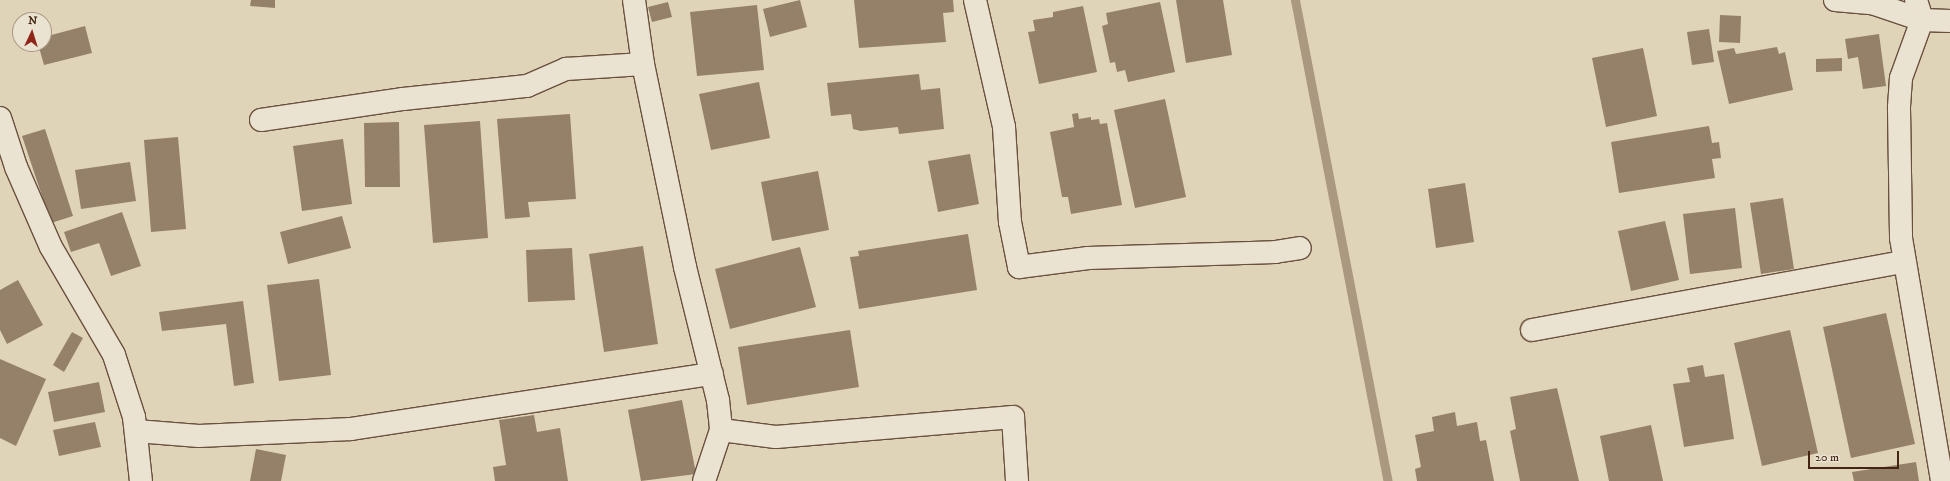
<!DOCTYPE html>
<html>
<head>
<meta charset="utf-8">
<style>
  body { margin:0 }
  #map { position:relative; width:1950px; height:481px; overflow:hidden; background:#e0d4b8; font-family:"IM FELL DW Pica",serif }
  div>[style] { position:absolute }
  .stream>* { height:9px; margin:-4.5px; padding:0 4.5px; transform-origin:4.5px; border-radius:4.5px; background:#ab9881 }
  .building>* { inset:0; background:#95806a }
  .roads { filter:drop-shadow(1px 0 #6a503e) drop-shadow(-1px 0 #6a503e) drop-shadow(0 1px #6a503e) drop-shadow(0 -1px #6a503e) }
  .minor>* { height:22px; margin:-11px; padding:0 11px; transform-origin:11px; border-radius:11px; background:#ebe3d1 }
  span { translate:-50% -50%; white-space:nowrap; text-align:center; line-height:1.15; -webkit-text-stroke:4px #ebe3d1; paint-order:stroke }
  .north { position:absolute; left:12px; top:12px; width:40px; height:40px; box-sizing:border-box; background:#ebe3d1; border:1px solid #a89786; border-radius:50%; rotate:4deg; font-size:11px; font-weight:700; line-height:16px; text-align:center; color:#432415 }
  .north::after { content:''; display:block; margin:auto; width:14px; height:18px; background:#8f2418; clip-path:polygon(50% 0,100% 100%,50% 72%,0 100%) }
  .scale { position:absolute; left:1808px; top:451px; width:91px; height:18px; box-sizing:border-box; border:2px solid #432415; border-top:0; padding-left:5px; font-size:12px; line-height:14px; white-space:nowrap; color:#432415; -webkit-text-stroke:3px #ebe3d1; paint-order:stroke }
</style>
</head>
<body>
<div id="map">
  <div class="stream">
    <div style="left:1295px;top:0;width:490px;rotate:79.1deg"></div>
  </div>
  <div class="building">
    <div style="clip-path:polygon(251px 0,275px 0,275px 8px,250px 6px)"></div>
    <div style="clip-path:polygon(800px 0,807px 27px,770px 37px,763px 9px)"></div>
    <div style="clip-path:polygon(854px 0,953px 0,954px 12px,943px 13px,946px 42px,859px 48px)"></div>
    <div style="clip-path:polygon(1176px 0,1223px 0,1232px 55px,1186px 63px)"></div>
    <div style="clip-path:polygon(668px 2px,672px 17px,652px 22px,648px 7px)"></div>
    <div style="clip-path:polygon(1160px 2px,1175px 72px,1128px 82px,1125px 70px,1117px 72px,1115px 62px,1110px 63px,1102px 26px,1108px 24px,1106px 13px)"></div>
    <div style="clip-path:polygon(757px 5px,764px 70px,697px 76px,690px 12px)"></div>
    <div style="clip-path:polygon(1083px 6px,1097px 72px,1039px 84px,1028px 32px,1035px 31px,1033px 20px,1053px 17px,1053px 12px)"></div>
    <div style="clip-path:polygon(1720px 15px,1741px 16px,1740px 43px,1719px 42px)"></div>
    <div style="clip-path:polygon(85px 26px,92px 53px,44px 65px,38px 44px,44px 44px,44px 37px)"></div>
    <div style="clip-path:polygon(1709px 29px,1714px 62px,1692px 65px,1687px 32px)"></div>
    <div style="clip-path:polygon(1879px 34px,1886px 86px,1863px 89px,1858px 57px,1848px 59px,1845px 39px)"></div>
    <div style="clip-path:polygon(1777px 47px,1779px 54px,1785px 52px,1793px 90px,1729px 104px,1717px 51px,1734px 48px,1736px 54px)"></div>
    <div style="clip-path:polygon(1643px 48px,1657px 116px,1606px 127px,1592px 58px)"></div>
    <div style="clip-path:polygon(1842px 58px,1842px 71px,1816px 72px,1816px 59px)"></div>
    <div style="clip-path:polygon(919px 74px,921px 90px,940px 88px,944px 129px,899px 134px,898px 127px,861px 131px,853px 129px,851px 114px,831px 116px,827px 83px)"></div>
    <div style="clip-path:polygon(759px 82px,770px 138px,711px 150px,699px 94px)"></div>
    <div style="clip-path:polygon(1165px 99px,1186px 197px,1135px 208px,1114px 110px)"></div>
    <div style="clip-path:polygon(1078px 113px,1079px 119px,1091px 117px,1091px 120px,1099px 119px,1100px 124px,1107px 123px,1122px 205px,1071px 214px,1068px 197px,1062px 197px,1050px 132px,1074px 127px,1072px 114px)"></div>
    <div style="clip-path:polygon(570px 114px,576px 199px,528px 202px,530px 217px,505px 219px,497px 119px)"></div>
    <div style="clip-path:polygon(480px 121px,488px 238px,433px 243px,424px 125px)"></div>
    <div style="clip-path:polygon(399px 122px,400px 187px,365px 187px,364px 123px)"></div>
    <div style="clip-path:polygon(1709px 126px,1712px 143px,1719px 142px,1721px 158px,1712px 159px,1715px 178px,1619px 193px,1611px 142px)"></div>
    <div style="clip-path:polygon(45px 129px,73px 216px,51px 223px,22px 136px)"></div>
    <div style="clip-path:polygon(178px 137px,186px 229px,151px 232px,144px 140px)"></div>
    <div style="clip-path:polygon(343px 139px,352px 204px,302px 211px,293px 146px)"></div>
    <div style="clip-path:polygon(970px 154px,979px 204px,938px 212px,928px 161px)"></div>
    <div style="clip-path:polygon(130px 162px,136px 201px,81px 209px,75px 170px)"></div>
    <div style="clip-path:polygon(818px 171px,829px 230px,772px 241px,761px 182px)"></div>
    <div style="clip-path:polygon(1465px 183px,1474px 242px,1436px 248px,1428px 189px)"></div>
    <div style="clip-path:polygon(1783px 198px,1794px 269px,1761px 274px,1750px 203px)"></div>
    <div style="clip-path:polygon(1735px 208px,1742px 268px,1690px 274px,1683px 214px)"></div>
    <div style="clip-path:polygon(122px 212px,141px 266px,111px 276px,99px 243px,71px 252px,64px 232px)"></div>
    <div style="clip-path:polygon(342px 216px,351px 248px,288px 264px,280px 232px)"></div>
    <div style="clip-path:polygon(1665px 221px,1679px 280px,1631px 291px,1618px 231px)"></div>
    <div style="clip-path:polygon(968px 234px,977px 290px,859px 309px,850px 257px,859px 256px,858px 251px)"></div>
    <div style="clip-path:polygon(643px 246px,658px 344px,604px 352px,589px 254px)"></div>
    <div style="clip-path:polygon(800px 247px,816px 307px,730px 329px,715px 269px)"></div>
    <div style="clip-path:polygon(572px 248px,575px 300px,528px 302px,526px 250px)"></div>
    <div style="clip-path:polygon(319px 279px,331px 375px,279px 381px,267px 285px)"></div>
    <div style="clip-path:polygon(18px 280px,43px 325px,7px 344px,0 330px,0 290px)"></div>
    <div style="clip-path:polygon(243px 301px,254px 383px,234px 386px,226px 324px,162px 331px,159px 312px)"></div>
    <div style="clip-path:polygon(1886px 313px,1915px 444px,1851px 458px,1823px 327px)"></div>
    <div style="clip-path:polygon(850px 330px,859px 387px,747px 405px,738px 347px)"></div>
    <div style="clip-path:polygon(1790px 330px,1818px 453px,1762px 466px,1734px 343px)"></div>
    <div style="clip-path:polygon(72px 332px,83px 338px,64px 372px,53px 365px)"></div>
    <div style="clip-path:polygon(0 359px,46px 379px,16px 446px,0 438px)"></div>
    <div style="clip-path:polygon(1703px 365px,1705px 377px,1724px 374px,1734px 439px,1684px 447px,1673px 384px,1690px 382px,1687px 368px)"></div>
    <div style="clip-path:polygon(99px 382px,105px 412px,54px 422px,48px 392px)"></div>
    <div style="clip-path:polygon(1557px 388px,1579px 481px,1520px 481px,1510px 431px,1516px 429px,1510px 397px)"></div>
    <div style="clip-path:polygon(682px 400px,696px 474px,641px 481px,628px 410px)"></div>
    <div style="clip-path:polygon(1455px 412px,1457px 426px,1477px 422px,1480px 441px,1486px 440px,1494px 481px,1417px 481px,1415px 469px,1421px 467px,1415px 435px,1434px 431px,1432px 417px)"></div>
    <div style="clip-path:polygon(534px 415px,537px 432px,560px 428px,568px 481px,495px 481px,493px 467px,506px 465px,499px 420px)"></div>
    <div style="clip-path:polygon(95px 422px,101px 447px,59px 456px,53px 430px)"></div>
    <div style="clip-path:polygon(1651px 425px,1663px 481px,1609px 481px,1600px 436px)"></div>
    <div style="clip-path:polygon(256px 449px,286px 455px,281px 481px,250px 481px)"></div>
    <div style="clip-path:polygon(1916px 462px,1919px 481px,1854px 481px,1852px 472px)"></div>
  </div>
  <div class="roads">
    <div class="minor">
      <div style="left:634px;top:0;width:65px;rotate:82deg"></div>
      <div style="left:643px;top:64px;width:207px;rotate:78.3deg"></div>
      <div style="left:685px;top:267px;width:137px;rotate:76.1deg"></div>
      <div style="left:718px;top:400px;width:30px;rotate:84deg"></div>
      <div style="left:721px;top:430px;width:54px;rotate:108.4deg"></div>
      <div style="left:975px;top:0;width:130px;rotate:77.1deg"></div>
      <div style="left:1004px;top:127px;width:95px;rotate:86.4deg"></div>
      <div style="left:1010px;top:222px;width:46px;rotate:78.7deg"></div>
      <div style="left:1019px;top:267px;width:70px;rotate:-7.4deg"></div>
      <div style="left:1088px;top:258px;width:187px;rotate:-1.8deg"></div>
      <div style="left:1275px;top:252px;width:25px;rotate:-9deg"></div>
      <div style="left:1835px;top:0;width:37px;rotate:5deg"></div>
      <div style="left:1872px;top:3px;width:53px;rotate:18.8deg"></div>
      <div style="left:1922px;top:20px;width:28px;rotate:2deg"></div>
      <div style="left:1916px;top:0;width:21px;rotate:73deg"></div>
      <div style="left:1922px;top:20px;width:62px;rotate:109.9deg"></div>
      <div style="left:1901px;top:78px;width:30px;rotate:94deg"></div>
      <div style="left:1899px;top:108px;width:130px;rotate:89.1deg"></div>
      <div style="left:1901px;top:238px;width:246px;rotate:80.4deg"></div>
      <div style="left:0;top:118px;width:52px;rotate:71.9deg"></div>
      <div style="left:16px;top:167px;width:87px;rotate:66.4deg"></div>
      <div style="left:51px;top:247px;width:125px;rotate:59.7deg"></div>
      <div style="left:114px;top:355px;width:65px;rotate:72.1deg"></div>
      <div style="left:134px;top:417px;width:64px;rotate:83.8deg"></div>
      <div style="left:261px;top:120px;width:144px;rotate:-8.4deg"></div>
      <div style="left:403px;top:99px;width:125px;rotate:-6deg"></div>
      <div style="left:527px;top:86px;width:43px;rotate:-23.6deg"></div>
      <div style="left:566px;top:69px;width:77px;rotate:-3.7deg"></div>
      <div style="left:1532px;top:330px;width:378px;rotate:-10.4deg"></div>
      <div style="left:721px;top:430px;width:55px;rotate:7.3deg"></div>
      <div style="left:776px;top:437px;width:238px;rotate:-4.8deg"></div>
      <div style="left:1013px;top:417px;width:64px;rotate:86.4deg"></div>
      <div style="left:136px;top:431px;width:63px;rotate:4.5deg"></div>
      <div style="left:199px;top:436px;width:152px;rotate:-2.6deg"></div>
      <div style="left:351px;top:429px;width:365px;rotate:-8.7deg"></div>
    </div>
  </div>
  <div class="north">N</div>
  <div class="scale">20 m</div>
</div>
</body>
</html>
